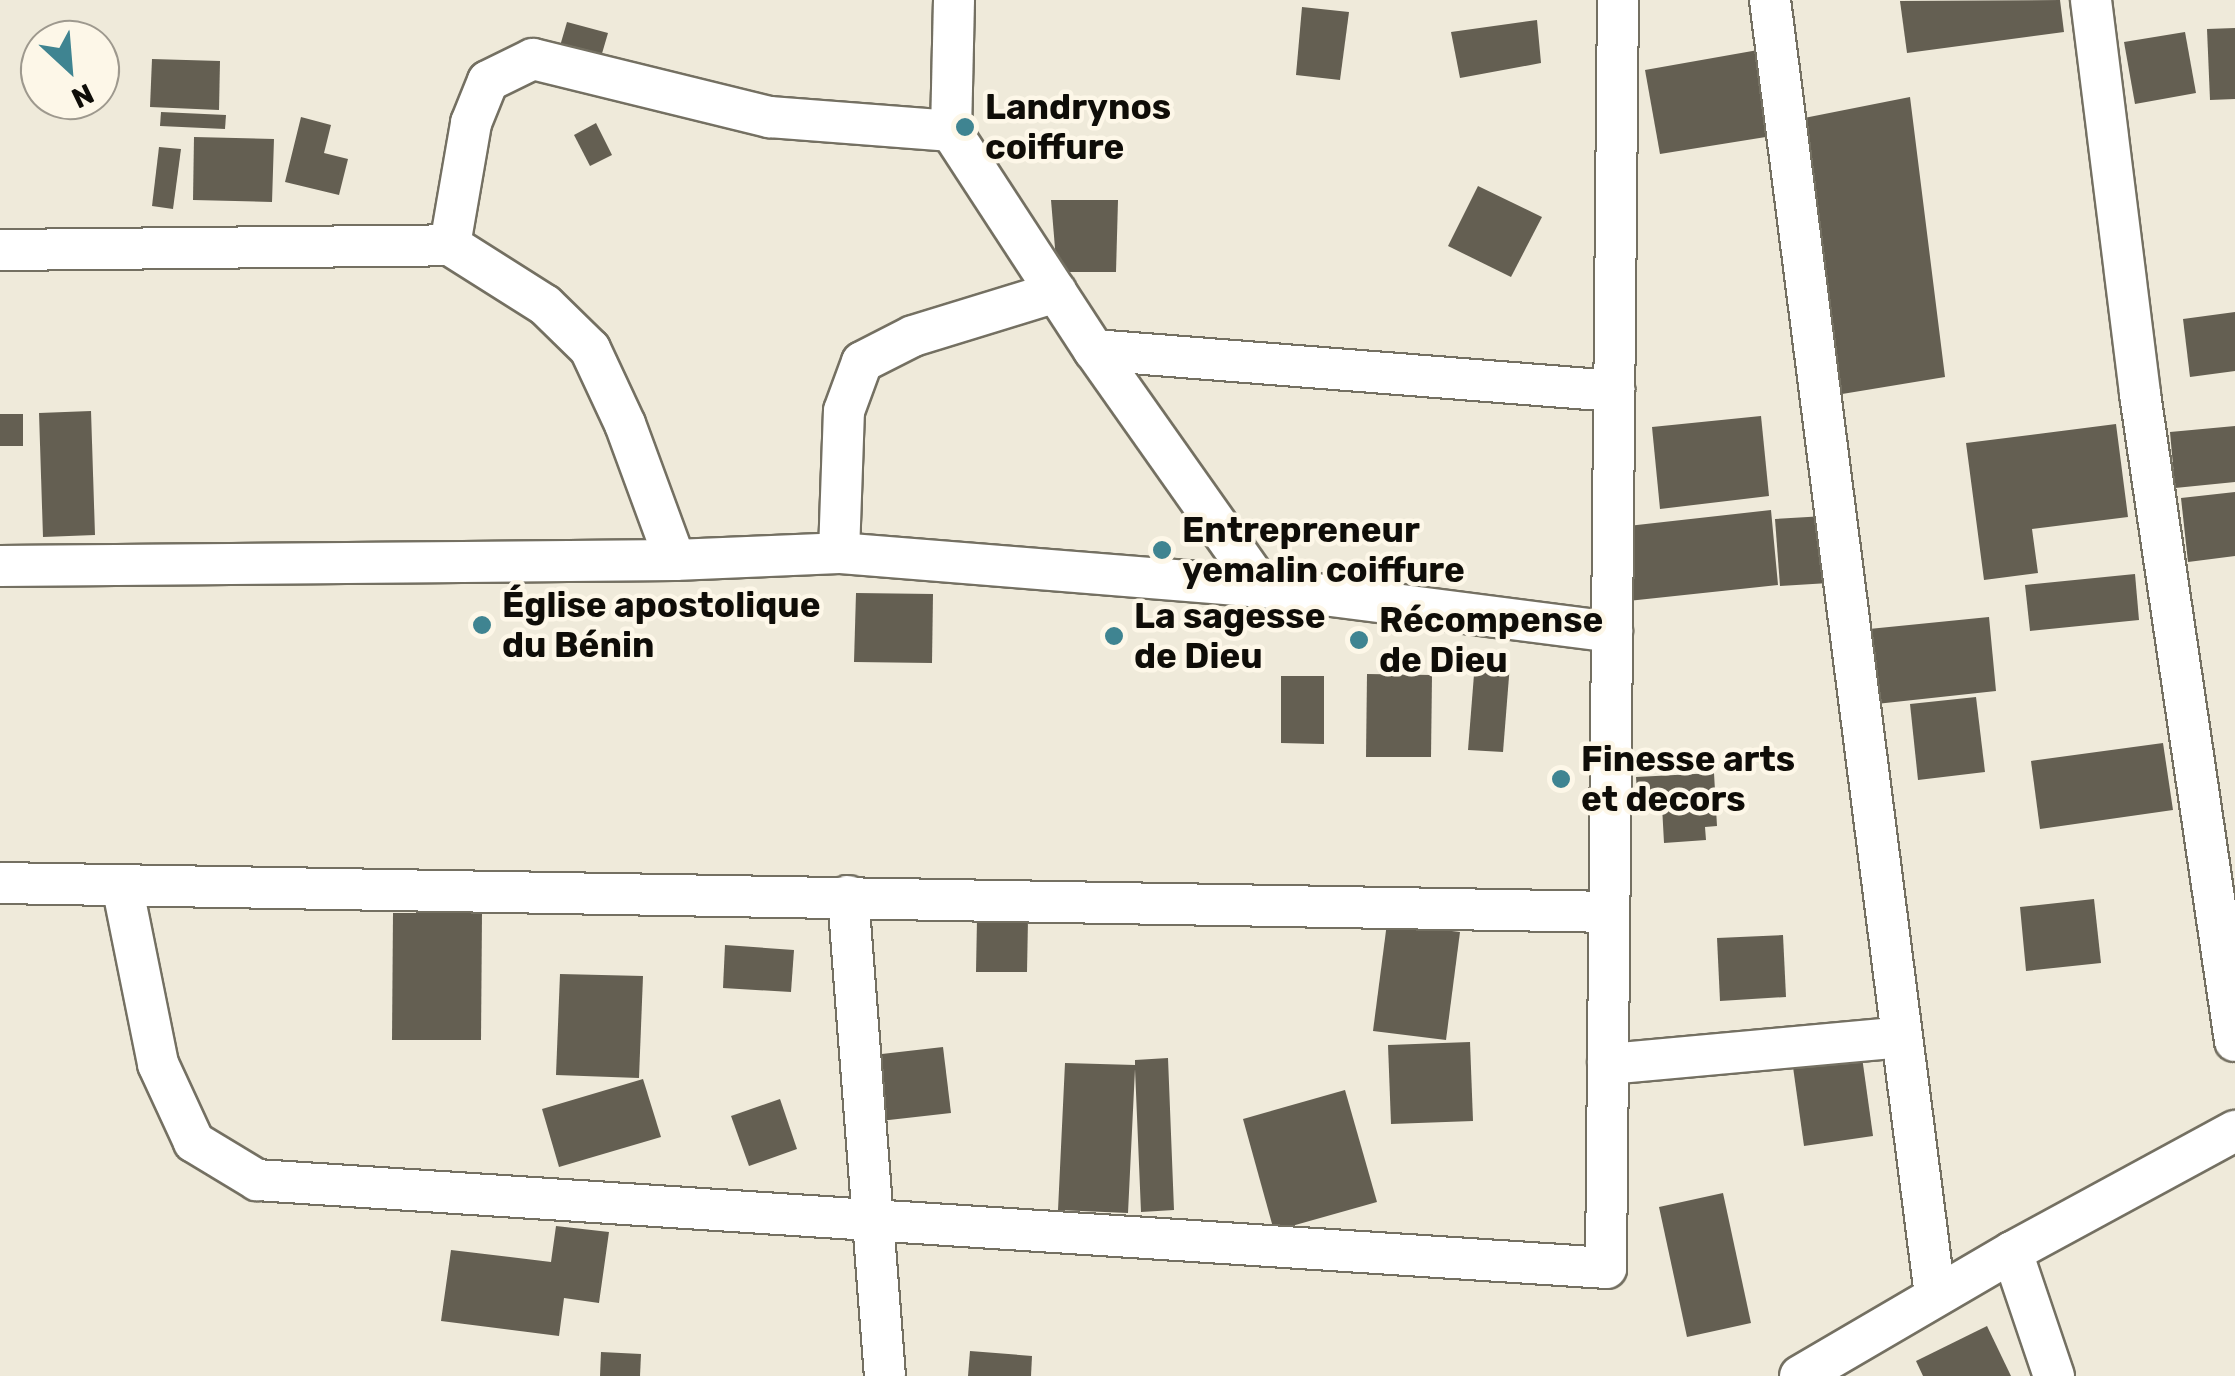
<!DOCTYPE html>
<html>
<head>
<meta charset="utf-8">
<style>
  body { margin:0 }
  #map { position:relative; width:2235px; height:1376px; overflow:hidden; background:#efeada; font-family:Rubik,sans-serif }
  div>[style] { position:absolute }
  .building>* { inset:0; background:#645f52 }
  .roads { filter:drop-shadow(2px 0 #747062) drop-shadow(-2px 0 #747062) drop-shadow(0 2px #747062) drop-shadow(0 -2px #747062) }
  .minor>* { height:40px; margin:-20px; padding:0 20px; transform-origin:20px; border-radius:20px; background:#fff }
  .dots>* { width:28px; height:28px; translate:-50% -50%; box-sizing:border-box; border:5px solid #fdf7e8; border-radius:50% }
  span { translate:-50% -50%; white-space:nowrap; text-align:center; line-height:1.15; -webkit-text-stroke:9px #fdf7e8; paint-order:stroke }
  .poi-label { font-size:35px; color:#0f0d08; font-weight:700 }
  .left { translate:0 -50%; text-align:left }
  .north { position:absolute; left:20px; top:20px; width:100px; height:100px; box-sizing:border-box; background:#fdf7e8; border:2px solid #9e998e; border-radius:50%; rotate:154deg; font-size:28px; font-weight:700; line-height:40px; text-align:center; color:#0f0d08 }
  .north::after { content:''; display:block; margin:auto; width:35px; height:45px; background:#3f8491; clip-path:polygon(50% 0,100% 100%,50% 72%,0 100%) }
</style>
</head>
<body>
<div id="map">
  <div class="building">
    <div style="clip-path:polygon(2060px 0,2064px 32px,1907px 53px,1900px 1px)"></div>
    <div style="clip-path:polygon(1302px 7px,1349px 12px,1340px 80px,1296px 75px)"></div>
    <div style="clip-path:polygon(1537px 20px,1541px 63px,1460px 78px,1451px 32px)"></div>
    <div style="clip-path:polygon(567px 22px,608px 33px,601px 57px,560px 46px)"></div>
    <div style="clip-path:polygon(2235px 28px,2235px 99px,2210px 100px,2207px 29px)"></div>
    <div style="clip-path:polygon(2185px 32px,2196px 93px,2135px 104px,2124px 42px)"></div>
    <div style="clip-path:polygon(1758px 50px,1772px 136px,1660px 154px,1645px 70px)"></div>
    <div style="clip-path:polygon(152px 59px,220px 61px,219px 110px,150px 107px)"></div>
    <div style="clip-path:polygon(1910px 97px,1945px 377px,1824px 397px,1789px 121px)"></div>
    <div style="clip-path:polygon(161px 112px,226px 115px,225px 129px,160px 126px)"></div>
    <div style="clip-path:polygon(301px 117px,331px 125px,324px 153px,348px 159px,339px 195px,285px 182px)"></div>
    <div style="clip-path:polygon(596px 123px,612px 155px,590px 166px,574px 135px)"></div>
    <div style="clip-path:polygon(194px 137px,274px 139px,272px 202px,193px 200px)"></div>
    <div style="clip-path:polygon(159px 147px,181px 149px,173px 209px,152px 206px)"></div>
    <div style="clip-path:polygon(1478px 186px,1542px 217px,1511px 277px,1448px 246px)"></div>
    <div style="clip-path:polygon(1051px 200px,1118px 200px,1116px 272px,1057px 272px)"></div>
    <div style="clip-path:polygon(2235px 312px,2235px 371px,2190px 377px,2183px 319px)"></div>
    <div style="clip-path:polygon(91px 411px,95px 535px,43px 537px,39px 413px)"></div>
    <div style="clip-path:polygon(0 414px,23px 414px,23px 446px,0 446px)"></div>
    <div style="clip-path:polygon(1761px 416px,1769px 496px,1660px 509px,1652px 427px)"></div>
    <div style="clip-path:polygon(2116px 424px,2128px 517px,2032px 529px,2038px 573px,1984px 580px,1966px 443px)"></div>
    <div style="clip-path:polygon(2235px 426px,2235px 482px,2175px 488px,2170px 432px)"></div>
    <div style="clip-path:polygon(2235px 492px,2235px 556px,2188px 562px,2181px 498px)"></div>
    <div style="clip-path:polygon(1771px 510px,1778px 585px,1628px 601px,1619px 527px)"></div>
    <div style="clip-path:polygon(1825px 516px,1829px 583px,1780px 586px,1775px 519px)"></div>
    <div style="clip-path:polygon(2135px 574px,2139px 620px,2030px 631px,2025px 585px)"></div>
    <div style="clip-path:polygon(856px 593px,933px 594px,932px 663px,854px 662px)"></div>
    <div style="clip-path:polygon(1989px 617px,1996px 691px,1867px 705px,1859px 630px)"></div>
    <div style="clip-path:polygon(1475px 662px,1510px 664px,1503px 752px,1468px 750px)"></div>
    <div style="clip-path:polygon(1367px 674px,1432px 675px,1431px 757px,1366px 757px)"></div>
    <div style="clip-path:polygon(1281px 676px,1324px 676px,1324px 744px,1281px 743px)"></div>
    <div style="clip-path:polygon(1976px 697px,1985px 772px,1918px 780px,1910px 704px)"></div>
    <div style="clip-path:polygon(2163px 743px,2173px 810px,2040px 829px,2031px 761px)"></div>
    <div style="clip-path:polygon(1714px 773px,1717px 826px,1705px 827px,1706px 840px,1664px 843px,1662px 806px,1638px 807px,1636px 777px)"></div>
    <div style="clip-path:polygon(2094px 899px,2101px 963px,2026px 971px,2020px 907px)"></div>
    <div style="clip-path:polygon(393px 913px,482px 913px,481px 1040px,392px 1040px)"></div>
    <div style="clip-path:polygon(977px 919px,1028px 919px,1027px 972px,976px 972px)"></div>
    <div style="clip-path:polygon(1387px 923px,1460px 932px,1446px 1040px,1373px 1031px)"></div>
    <div style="clip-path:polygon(1783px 935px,1786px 997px,1720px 1001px,1717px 938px)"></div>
    <div style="clip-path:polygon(725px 945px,794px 950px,791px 992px,723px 988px)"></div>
    <div style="clip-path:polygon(560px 974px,643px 976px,639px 1078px,556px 1075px)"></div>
    <div style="clip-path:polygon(1470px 1042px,1473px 1121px,1391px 1124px,1388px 1045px)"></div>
    <div style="clip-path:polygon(943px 1047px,951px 1113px,880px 1121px,873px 1055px)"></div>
    <div style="clip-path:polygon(1862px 1057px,1873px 1136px,1804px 1146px,1793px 1067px)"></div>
    <div style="clip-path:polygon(1168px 1058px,1174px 1210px,1141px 1212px,1135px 1069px,1128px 1213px,1058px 1210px,1065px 1063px,1135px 1065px,1135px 1060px)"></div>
    <div style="clip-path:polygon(643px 1079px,661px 1137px,559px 1167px,542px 1109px)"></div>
    <div style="clip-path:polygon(1345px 1090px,1377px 1202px,1274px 1231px,1243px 1119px)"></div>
    <div style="clip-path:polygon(780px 1099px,797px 1149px,749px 1166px,731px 1116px)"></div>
    <div style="clip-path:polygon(1723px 1193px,1751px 1323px,1687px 1337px,1659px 1207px)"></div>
    <div style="clip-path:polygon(556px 1226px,609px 1232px,599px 1303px,564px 1298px,559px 1336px,441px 1321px,451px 1250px,551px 1262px)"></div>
    <div style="clip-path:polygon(1987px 1326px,2011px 1376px,1923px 1376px,1916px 1361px)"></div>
    <div style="clip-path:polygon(970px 1351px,1032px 1356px,1031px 1376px,968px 1376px)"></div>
    <div style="clip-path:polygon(601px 1352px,641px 1354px,640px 1376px,600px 1376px)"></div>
  </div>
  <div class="roads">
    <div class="minor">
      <div style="left:954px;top:0;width:131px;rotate:91.3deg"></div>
      <div style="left:951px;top:131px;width:262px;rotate:56.9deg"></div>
      <div style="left:1094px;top:350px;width:290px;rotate:54.8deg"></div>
      <div style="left:1770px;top:0;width:1306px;rotate:82.74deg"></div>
      <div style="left:2091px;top:0;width:397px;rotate:82.9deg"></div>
      <div style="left:2140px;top:394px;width:654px;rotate:81.65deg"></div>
      <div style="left:450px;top:245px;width:124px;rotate:-80.2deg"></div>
      <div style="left:471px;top:123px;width:45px;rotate:-68deg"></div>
      <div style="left:488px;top:81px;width:50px;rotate:-26.1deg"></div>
      <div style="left:533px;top:59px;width:244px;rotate:13.8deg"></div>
      <div style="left:770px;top:117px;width:182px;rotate:4.4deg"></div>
      <div style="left:0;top:250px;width:450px;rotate:-0.6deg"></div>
      <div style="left:450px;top:245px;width:112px;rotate:32.3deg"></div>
      <div style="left:545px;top:305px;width:63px;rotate:44.4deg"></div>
      <div style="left:590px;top:349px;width:83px;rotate:65deg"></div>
      <div style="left:625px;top:424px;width:145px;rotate:69.8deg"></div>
      <div style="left:1094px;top:350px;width:522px;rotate:4.51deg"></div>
      <div style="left:839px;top:553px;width:142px;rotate:-88deg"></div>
      <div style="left:844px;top:411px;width:52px;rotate:-69.8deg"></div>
      <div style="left:862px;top:362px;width:57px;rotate:-27deg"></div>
      <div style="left:913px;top:336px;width:150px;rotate:-17.1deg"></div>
      <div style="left:0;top:566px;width:675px;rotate:-0.51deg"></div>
      <div style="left:675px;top:560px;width:164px;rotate:-2.4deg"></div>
      <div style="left:839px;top:553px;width:423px;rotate:4.6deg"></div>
      <div style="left:1261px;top:587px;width:354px;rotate:7.3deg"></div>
      <div style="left:0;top:883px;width:1609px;rotate:1.03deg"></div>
      <div style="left:122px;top:885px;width:183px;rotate:78.6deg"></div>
      <div style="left:158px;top:1064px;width:86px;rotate:65.2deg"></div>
      <div style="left:194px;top:1142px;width:74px;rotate:31.1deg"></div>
      <div style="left:257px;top:1180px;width:1352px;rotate:3.73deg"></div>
      <div style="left:1606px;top:1268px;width:1268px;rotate:-89.46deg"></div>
      <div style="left:848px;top:896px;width:481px;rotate:85.6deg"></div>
      <div style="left:1608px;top:1064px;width:295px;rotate:-5.2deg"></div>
      <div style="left:2012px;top:1252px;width:131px;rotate:71.3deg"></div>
      <div style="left:1800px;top:1376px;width:246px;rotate:-30.3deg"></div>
      <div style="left:2012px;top:1252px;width:254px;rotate:-28.5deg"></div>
    </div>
  </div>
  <div class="dots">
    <div style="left:965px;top:127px;background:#3f8491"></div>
    <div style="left:1162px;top:550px;background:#3f8491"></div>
    <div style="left:482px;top:625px;background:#3f8491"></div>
    <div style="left:1114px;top:636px;background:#3f8491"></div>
    <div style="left:1359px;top:640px;background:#3f8491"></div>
    <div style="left:1561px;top:779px;background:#3f8491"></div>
  </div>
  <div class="poi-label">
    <span class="left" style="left:985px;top:127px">Landrynos<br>coiffure</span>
    <span class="left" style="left:1182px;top:550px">Entrepreneur<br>yemalin coiffure</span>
    <span class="left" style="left:502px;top:625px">Église apostolique<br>du Bénin</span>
    <span class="left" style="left:1134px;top:636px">La sagesse<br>de Dieu</span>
    <span class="left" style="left:1379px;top:640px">Récompense<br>de Dieu</span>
    <span class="left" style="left:1581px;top:779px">Finesse arts<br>et decors</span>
  </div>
  <div class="north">N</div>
</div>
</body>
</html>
